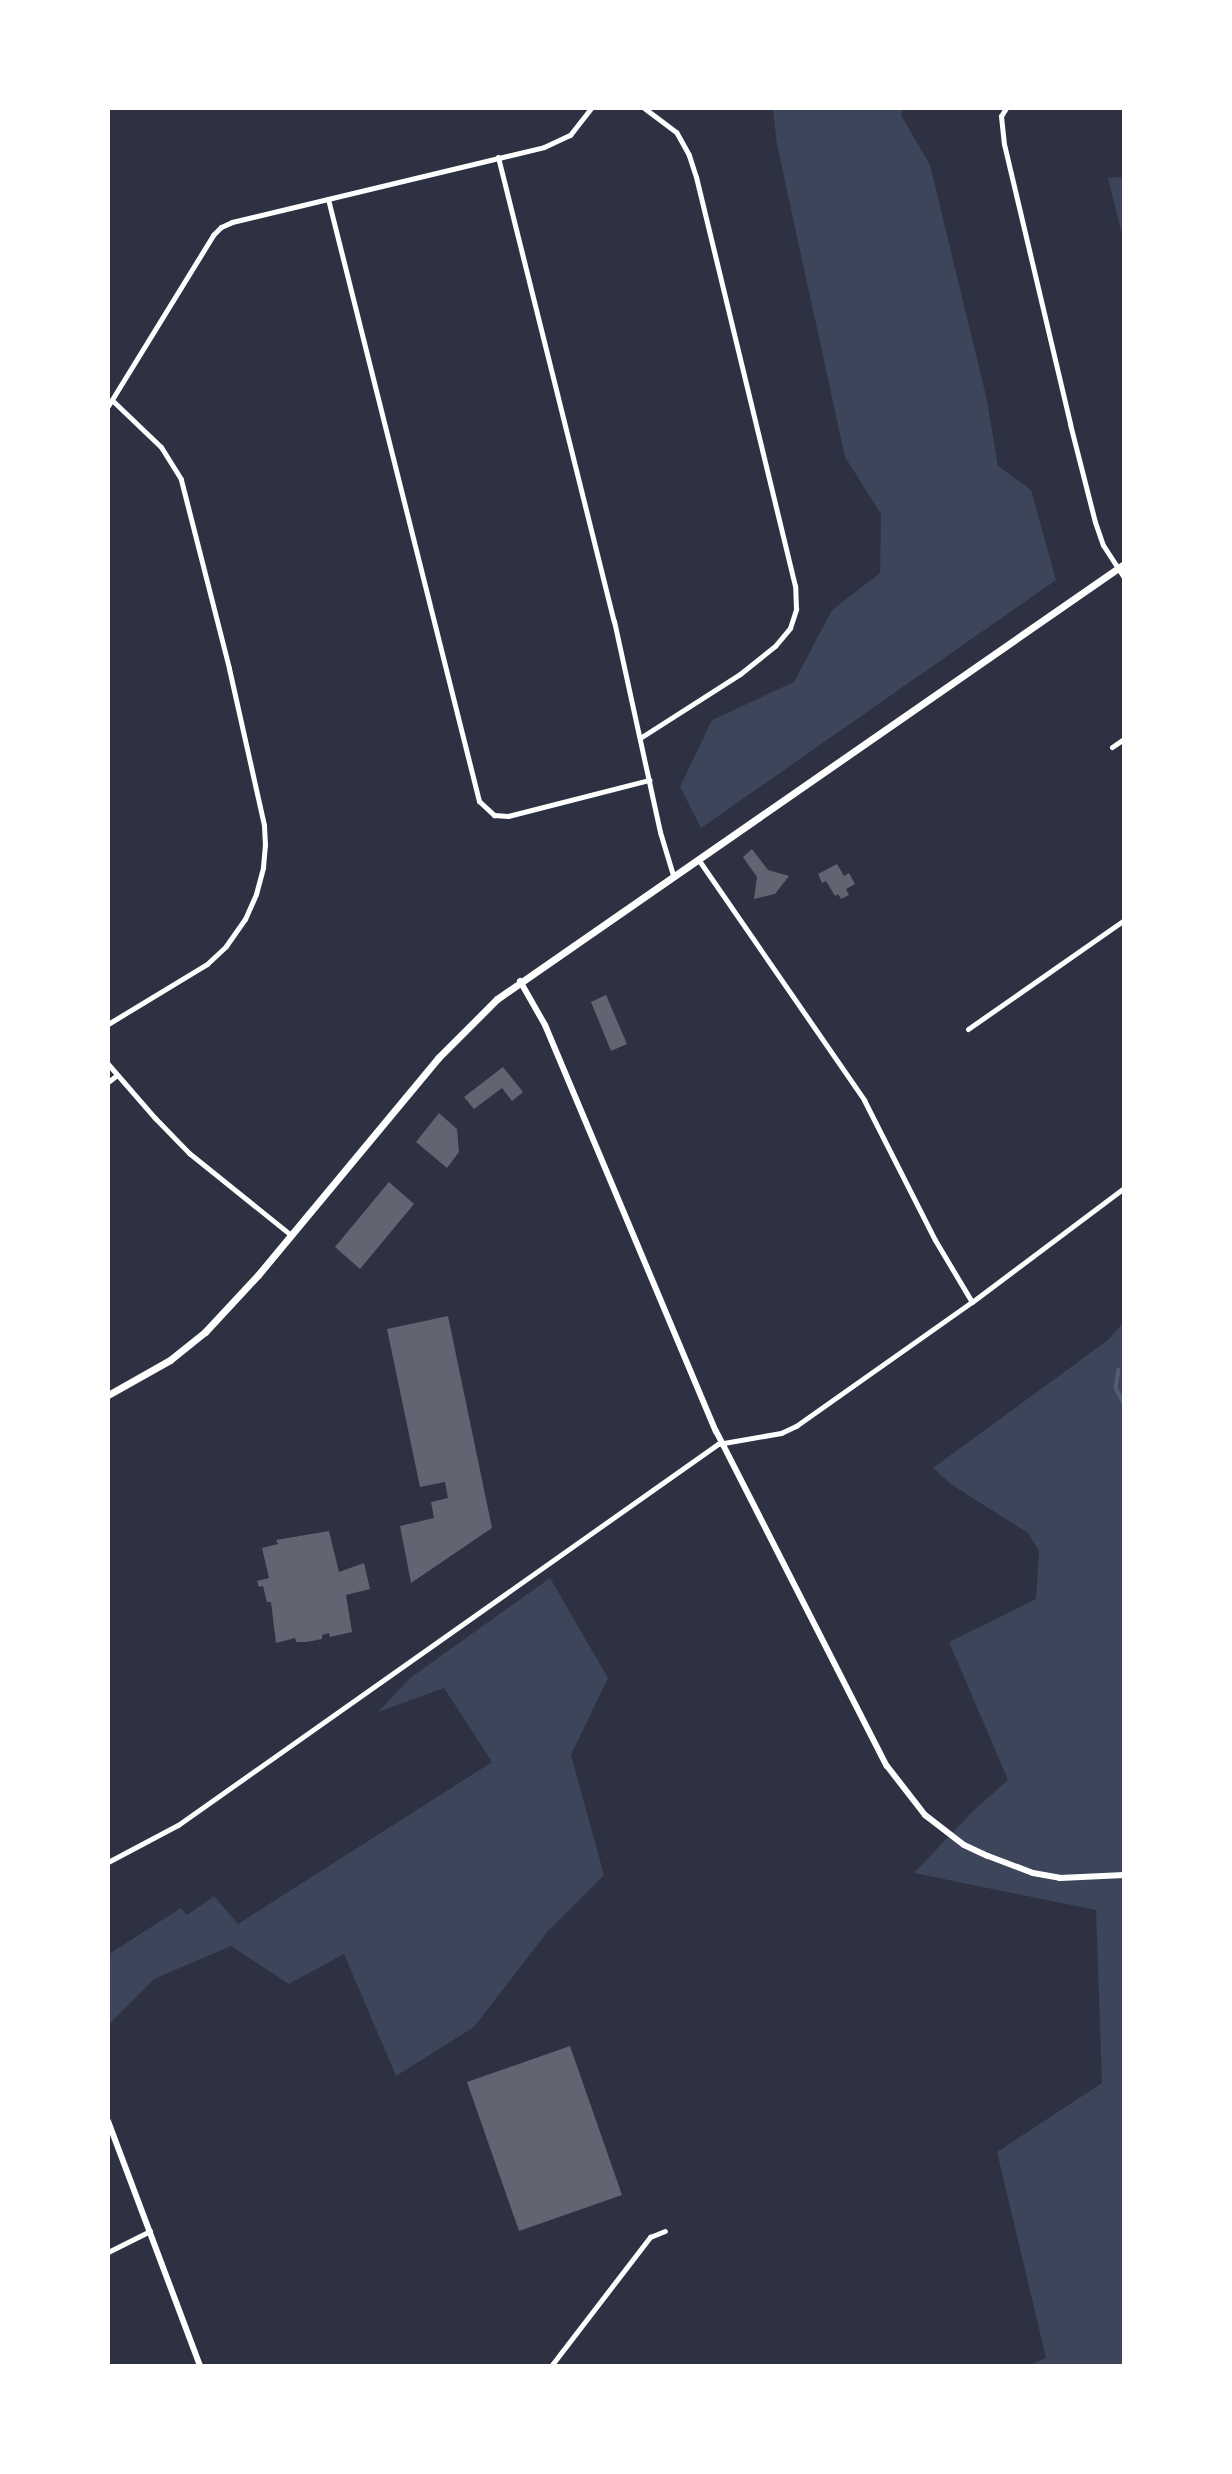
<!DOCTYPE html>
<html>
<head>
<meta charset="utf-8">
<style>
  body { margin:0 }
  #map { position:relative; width:1232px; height:2474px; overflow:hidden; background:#2d3142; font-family:"PT Sans",sans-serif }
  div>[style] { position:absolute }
  .green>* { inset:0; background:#3c4559 }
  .stream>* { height:3.5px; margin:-1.75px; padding:0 1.75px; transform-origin:1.75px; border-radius:1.75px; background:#4f5d75 }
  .building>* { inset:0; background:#626471 }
  .minor>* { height:5px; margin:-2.5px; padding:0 2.5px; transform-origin:2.5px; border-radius:2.5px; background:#fff }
  .tertiary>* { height:6px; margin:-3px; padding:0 3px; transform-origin:3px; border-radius:3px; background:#fff }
  .secondary>* { height:7px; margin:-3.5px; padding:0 3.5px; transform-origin:3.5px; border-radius:3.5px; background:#fff }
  span { translate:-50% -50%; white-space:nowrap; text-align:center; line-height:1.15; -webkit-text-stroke:5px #fff; paint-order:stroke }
  .frame { position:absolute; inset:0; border:110px solid #fff; pointer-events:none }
</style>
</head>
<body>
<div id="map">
  <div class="green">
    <div style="clip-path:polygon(773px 109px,902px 109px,901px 115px,930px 165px,987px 400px,998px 466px,1031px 490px,1056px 580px,701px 828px,680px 787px,712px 720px,794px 682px,832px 610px,880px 573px,881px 514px,845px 457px,777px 145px)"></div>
    <div style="clip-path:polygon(1123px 177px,1124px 177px,1123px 238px,1108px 178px)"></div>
    <div style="clip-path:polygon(1123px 1323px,1123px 2365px,1029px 2365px,1046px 2358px,997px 2152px,1102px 2083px,1096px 1910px,914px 1873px,974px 1810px,1008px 1780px,949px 1642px,1036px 1599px,1039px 1551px,1028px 1533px,952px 1485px,933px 1468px,1108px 1340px)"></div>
    <div style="clip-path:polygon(550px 1578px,608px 1678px,571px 1755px,604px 1875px,548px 1931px,474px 2027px,396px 2076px,344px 1954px,289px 1984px,231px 1946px,154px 1979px,109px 2024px,109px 1954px,181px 1908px,187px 1915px,214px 1896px,238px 1924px,492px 1762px,444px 1688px,378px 1712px,410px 1678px)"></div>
  </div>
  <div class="stream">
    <div style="left:1119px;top:1370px;width:18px;rotate:99deg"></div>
    <div style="left:1116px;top:1388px;width:17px;rotate:62deg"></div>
  </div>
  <div class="building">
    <div style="clip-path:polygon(752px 849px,768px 870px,789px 876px,775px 894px,754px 899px,757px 877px,743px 857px)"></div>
    <div style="clip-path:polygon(837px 864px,844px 876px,849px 873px,855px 884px,846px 889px,849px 895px,841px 899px,838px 894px,835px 896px,826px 881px,822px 883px,818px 874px)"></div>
    <div style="clip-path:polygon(606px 995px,627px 1044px,611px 1051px,591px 1002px)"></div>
    <div style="clip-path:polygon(503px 1067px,523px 1092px,512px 1101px,502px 1088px,474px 1109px,464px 1097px)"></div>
    <div style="clip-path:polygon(439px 1113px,457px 1129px,459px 1152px,447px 1168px,416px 1142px)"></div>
    <div style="clip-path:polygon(389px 1182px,414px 1204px,360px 1269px,335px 1247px)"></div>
    <div style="clip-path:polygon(448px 1316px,492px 1528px,411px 1583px,400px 1526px,434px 1518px,431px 1502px,448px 1498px,445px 1482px,420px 1487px,387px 1329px)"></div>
    <div style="clip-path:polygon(329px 1531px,339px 1572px,364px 1563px,370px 1589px,346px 1595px,352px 1632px,330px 1637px,329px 1633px,322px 1635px,322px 1639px,307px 1642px,296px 1642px,295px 1638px,276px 1643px,271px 1602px,267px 1602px,263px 1586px,259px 1587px,257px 1581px,269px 1578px,262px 1548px,278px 1544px,276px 1540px)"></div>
    <div style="clip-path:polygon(570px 2046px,622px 2195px,519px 2231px,467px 2082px)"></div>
  </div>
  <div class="minor">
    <div style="left:1006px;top:108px;width:9px;rotate:122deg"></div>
    <div style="left:1001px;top:116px;width:28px;rotate:84deg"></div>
    <div style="left:1004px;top:144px;width:288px;rotate:76.7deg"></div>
    <div style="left:1070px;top:424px;width:101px;rotate:75.7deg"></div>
    <div style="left:1095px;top:522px;width:24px;rotate:71deg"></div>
    <div style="left:1103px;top:545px;width:38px;rotate:57deg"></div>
    <div style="left:498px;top:157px;width:478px;rotate:76deg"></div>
    <div style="left:614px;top:621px;width:216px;rotate:77.7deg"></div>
    <div style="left:660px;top:832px;width:45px;rotate:73.2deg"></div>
    <div style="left:328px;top:199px;width:621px;rotate:75.92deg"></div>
    <div style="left:479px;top:801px;width:21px;rotate:43deg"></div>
    <div style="left:494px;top:815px;width:14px;rotate:4deg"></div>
    <div style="left:508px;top:816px;width:146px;rotate:-14.3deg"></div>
    <div style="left:108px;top:406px;width:201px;rotate:-58.4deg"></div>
    <div style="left:213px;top:235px;width:11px;rotate:-45deg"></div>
    <div style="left:221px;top:227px;width:12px;rotate:-24deg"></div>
    <div style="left:232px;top:222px;width:321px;rotate:-13.5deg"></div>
    <div style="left:544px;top:147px;width:29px;rotate:-25deg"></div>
    <div style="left:570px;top:135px;width:34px;rotate:-52deg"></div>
    <div style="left:640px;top:738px;width:119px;rotate:-32.6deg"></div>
    <div style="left:740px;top:674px;width:45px;rotate:-38.7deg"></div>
    <div style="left:775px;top:646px;width:23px;rotate:-50deg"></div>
    <div style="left:790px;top:628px;width:20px;rotate:-72deg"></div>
    <div style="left:796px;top:609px;width:23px;rotate:-92deg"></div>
    <div style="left:795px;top:586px;width:421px;rotate:-103.6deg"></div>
    <div style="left:696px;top:177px;width:23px;rotate:-108deg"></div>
    <div style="left:689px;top:155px;width:26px;rotate:-119deg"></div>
    <div style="left:676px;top:132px;width:40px;rotate:-143deg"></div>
    <div style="left:1112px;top:747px;width:14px;rotate:-34deg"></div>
    <div style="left:698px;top:859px;width:293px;rotate:55.4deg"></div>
    <div style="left:864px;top:1100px;width:157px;rotate:63.1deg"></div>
    <div style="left:935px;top:1240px;width:72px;rotate:59.2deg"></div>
    <div style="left:108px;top:1024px;width:116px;rotate:-31.2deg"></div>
    <div style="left:207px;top:964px;width:26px;rotate:-43deg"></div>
    <div style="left:226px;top:946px;width:33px;rotate:-55deg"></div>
    <div style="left:245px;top:919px;width:27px;rotate:-66deg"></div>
    <div style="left:256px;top:894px;width:28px;rotate:-75deg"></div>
    <div style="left:263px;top:867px;width:22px;rotate:-85deg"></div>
    <div style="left:265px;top:845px;width:20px;rotate:-93deg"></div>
    <div style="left:264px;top:825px;width:161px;rotate:-102.6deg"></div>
    <div style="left:229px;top:668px;width:195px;rotate:-104.3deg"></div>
    <div style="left:181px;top:479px;width:38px;rotate:-122deg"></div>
    <div style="left:161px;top:447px;width:68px;rotate:-136.2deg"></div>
    <div style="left:968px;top:1029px;width:190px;rotate:-34.9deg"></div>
    <div style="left:108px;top:1064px;width:72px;rotate:49deg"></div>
    <div style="left:155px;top:1118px;width:49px;rotate:45.8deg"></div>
    <div style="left:189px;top:1153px;width:131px;rotate:38.8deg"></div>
    <div style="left:108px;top:1082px;width:11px;rotate:-38deg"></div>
    <div style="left:108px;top:1862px;width:79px;rotate:-27.9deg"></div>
    <div style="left:178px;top:1825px;width:661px;rotate:-35.21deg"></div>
    <div style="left:718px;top:1444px;width:64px;rotate:-9.9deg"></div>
    <div style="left:781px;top:1433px;width:17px;rotate:-25deg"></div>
    <div style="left:796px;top:1426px;width:215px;rotate:-35.2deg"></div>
    <div style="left:972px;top:1302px;width:190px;rotate:-36.9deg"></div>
    <div style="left:108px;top:2252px;width:47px;rotate:-26.6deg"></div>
    <div style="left:551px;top:2366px;width:163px;rotate:-52.5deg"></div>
    <div style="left:650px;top:2237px;width:16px;rotate:-22deg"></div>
  </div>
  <div class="tertiary">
    <div style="left:520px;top:981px;width:51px;rotate:60.4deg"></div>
    <div style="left:545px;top:1025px;width:441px;rotate:67.2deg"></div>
    <div style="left:716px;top:1431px;width:376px;rotate:63deg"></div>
    <div style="left:887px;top:1766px;width:62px;rotate:52.2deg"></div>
    <div style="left:925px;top:1815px;width:49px;rotate:37.6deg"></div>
    <div style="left:964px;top:1845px;width:26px;rotate:25deg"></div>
    <div style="left:988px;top:1856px;width:48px;rotate:20.7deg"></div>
    <div style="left:1033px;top:1873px;width:27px;rotate:10deg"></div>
    <div style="left:1060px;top:1878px;width:64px;rotate:-2.7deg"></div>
    <div style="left:108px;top:2121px;width:262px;rotate:69.4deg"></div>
  </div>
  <div class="secondary">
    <div style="left:108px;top:1395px;width:71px;rotate:-29.4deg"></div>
    <div style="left:170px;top:1360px;width:45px;rotate:-38.7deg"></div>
    <div style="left:205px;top:1332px;width:78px;rotate:-47.1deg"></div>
    <div style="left:258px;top:1275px;width:282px;rotate:-50.3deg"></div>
    <div style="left:438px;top:1058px;width:83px;rotate:-45deg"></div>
    <div style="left:497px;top:999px;width:763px;rotate:-34.75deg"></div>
  </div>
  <div class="frame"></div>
</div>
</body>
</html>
